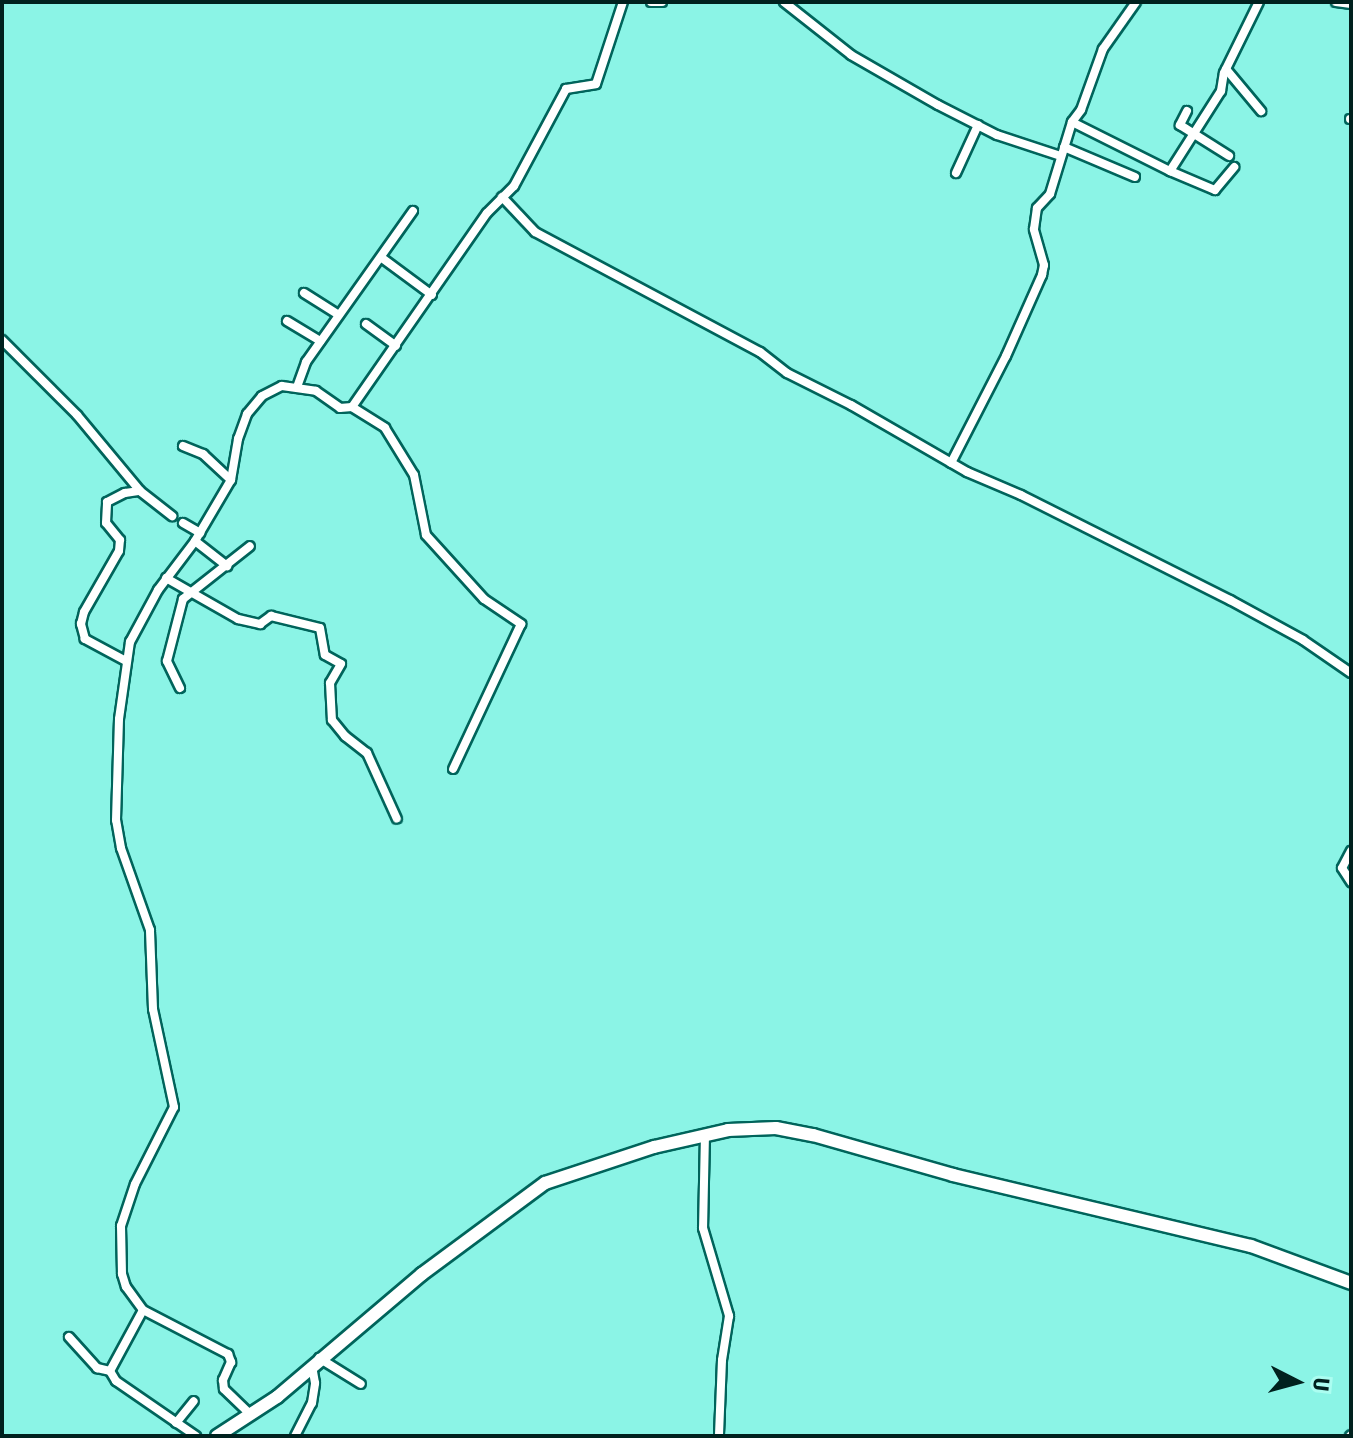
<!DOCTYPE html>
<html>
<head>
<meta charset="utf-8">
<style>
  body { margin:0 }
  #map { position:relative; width:1353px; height:1438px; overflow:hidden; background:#8bf4e6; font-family:"Fira Sans Condensed",sans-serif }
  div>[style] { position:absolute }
  .roads { filter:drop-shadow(2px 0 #00645b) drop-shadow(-2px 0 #00645b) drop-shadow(0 2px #00645b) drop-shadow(0 -2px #00645b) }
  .minor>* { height:8px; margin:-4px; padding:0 4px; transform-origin:4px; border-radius:4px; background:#fff }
  .primary>* { height:12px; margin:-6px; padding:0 6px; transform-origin:6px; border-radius:6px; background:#fff }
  span { translate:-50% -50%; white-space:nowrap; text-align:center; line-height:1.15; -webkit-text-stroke:6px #acfdf1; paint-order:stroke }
  .frame { position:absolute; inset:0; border:4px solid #00211e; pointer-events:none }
  .north { position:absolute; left:1257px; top:1342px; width:80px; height:80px; -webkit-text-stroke:6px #acfdf1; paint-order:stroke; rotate:96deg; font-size:22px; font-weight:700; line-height:32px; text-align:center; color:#00211e }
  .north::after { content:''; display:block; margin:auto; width:28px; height:36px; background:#00211e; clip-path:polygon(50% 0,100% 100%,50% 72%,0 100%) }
</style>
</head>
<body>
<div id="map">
  <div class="roads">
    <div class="minor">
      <div style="left:651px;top:2px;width:11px"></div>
      <div style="left:784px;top:2px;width:85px;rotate:38.3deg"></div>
      <div style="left:851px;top:55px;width:100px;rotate:29.9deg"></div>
      <div style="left:938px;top:105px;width:66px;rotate:27deg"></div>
      <div style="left:997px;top:135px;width:67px;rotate:18.2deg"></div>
      <div style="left:1336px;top:2px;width:15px;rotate:8deg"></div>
      <div style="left:1226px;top:69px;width:55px;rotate:50.2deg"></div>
      <div style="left:1187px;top:111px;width:16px;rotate:117deg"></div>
      <div style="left:1180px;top:125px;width:58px;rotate:32.3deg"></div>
      <div style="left:1350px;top:119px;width:1px"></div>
      <div style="left:1072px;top:122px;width:110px;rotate:26.6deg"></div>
      <div style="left:1170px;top:171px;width:95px;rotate:-57.5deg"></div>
      <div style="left:1221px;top:91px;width:18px;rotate:-81deg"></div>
      <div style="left:1224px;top:73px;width:79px;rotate:-63.8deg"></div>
      <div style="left:1064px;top:147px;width:77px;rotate:22.9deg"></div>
      <div style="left:1170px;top:171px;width:49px;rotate:22.9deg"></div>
      <div style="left:1215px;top:190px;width:30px;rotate:-50deg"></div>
      <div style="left:956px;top:173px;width:53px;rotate:-65.4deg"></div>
      <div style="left:502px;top:197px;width:48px;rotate:46.7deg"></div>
      <div style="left:535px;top:232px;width:255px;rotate:28.1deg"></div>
      <div style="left:760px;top:352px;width:34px;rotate:38deg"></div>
      <div style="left:787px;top:373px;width:72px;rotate:26.6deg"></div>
      <div style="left:851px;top:405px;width:134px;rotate:30deg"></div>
      <div style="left:967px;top:472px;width:59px;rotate:23.1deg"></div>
      <div style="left:1021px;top:495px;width:234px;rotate:26.7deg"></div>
      <div style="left:1230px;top:600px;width:83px;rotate:28.7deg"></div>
      <div style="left:1303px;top:640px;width:58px;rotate:34.5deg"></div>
      <div style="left:382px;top:258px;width:62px;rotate:36.5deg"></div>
      <div style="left:304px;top:293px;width:41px;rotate:32.2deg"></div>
      <div style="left:287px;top:321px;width:39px;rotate:31deg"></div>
      <div style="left:366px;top:324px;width:37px;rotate:36deg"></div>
      <div style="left:2px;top:340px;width:106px;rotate:45deg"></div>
      <div style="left:77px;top:415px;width:99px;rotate:50.3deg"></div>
      <div style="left:140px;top:491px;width:41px;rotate:38deg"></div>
      <div style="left:297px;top:387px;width:27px;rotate:-70deg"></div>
      <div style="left:306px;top:362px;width:185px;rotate:-54.7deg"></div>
      <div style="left:352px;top:407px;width:39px;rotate:32deg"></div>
      <div style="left:385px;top:428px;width:55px;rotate:58.3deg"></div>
      <div style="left:414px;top:475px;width:61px;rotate:78.7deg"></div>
      <div style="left:426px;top:535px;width:86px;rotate:47.8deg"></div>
      <div style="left:484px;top:599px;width:45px;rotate:34deg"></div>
      <div style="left:521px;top:624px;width:160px;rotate:115.1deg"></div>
      <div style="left:183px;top:446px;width:22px;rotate:22deg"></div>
      <div style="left:203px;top:454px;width:38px;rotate:43deg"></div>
      <div style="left:951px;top:463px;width:120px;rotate:-62.8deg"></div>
      <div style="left:1006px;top:356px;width:89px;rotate:-66deg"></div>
      <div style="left:1042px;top:275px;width:10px;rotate:-79deg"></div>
      <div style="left:1044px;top:265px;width:37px;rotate:-106deg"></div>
      <div style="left:1034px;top:229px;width:21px;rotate:-82deg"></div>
      <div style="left:1037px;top:208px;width:19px;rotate:-47deg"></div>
      <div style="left:1050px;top:194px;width:75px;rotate:-73deg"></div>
      <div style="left:1072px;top:122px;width:15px;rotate:-53deg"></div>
      <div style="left:1081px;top:110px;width:65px;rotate:-70.2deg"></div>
      <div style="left:1103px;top:49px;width:57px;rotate:-54.9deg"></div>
      <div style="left:183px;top:523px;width:20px;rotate:30deg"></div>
      <div style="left:195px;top:541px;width:41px;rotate:38deg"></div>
      <div style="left:166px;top:578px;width:83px;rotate:29.7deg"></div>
      <div style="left:238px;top:619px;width:23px;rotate:13deg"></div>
      <div style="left:260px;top:624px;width:14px;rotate:-36deg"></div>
      <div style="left:271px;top:616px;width:50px;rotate:13.8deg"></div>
      <div style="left:320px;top:628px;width:27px;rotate:80deg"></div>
      <div style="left:325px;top:655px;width:18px;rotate:29deg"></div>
      <div style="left:341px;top:664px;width:22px;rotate:120deg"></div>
      <div style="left:330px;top:683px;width:37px;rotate:87deg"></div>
      <div style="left:332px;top:720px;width:21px;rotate:51deg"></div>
      <div style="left:345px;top:736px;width:28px;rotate:38deg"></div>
      <div style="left:367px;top:753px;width:72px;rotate:65.6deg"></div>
      <div style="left:126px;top:661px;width:47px;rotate:-151.8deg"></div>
      <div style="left:85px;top:639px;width:16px;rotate:-105deg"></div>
      <div style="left:81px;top:624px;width:12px;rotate:-76deg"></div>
      <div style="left:84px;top:612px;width:70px;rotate:-60.2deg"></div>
      <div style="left:119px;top:551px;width:11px;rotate:-85deg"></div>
      <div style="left:120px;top:540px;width:22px;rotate:-129deg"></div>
      <div style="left:106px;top:523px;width:21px;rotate:-87deg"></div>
      <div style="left:107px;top:502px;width:20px;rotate:-27deg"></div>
      <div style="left:125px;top:493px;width:15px;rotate:-8deg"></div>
      <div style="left:180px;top:688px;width:30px;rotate:-116deg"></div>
      <div style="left:167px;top:661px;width:64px;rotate:-75.5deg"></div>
      <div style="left:183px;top:599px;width:85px;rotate:-38.3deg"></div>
      <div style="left:1351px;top:851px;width:19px;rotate:118deg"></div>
      <div style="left:1342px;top:868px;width:17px;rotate:57deg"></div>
      <div style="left:705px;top:1134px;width:94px;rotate:91.2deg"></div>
      <div style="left:703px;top:1228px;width:92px;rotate:73.5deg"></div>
      <div style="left:729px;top:1316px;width:45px;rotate:99deg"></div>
      <div style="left:722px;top:1360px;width:76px;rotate:92.3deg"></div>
      <div style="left:143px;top:1310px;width:96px;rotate:27.4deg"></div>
      <div style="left:228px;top:1354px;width:9px;rotate:69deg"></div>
      <div style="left:231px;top:1362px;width:20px;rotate:114deg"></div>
      <div style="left:223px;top:1380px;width:9px;rotate:84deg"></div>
      <div style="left:224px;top:1389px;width:37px;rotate:44deg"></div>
      <div style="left:69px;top:1337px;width:42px;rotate:47.9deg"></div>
      <div style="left:97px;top:1368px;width:13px;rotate:13deg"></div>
      <div style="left:319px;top:1358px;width:49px;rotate:31.8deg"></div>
      <div style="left:176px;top:1423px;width:28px;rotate:-51deg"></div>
      <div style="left:196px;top:1436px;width:97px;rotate:-145.5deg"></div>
      <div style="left:116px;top:1381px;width:12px;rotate:-121deg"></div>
      <div style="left:110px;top:1371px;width:69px;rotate:-61.6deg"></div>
      <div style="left:143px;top:1310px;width:29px;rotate:-126deg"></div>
      <div style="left:126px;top:1287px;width:14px;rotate:-107deg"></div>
      <div style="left:122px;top:1274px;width:48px;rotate:-91.2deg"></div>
      <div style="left:121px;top:1226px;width:44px;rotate:-71.6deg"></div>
      <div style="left:135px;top:1184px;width:86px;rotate:-63.1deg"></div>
      <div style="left:174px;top:1107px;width:100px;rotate:-102.1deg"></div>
      <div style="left:153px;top:1009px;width:79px;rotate:-92.2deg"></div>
      <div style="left:150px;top:930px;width:87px;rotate:-109.5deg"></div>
      <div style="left:121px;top:848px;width:28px;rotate:-100deg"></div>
      <div style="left:116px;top:820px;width:101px;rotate:-88.3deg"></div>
      <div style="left:119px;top:719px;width:78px;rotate:-81.9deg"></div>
      <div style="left:130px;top:642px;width:59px;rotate:-61.7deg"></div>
      <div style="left:158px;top:590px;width:61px;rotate:-52.9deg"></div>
      <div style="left:195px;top:541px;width:71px;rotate:-59.5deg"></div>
      <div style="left:231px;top:480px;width:42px;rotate:-80.3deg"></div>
      <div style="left:238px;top:439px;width:27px;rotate:-70deg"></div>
      <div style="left:247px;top:414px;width:23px;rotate:-50deg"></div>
      <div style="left:262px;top:396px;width:22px;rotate:-27deg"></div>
      <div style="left:282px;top:386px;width:34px;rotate:8deg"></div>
      <div style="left:316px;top:391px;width:29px;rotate:35deg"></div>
      <div style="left:340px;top:408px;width:12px;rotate:-5deg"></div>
      <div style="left:352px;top:407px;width:236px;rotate:-55.2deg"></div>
      <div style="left:487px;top:213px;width:38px;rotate:-45deg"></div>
      <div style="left:514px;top:186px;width:110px;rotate:-61.8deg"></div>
      <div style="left:566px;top:89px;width:30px;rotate:-9deg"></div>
      <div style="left:596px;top:84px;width:86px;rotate:-71.8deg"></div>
      <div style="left:295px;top:1436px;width:37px;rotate:-63deg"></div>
      <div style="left:312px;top:1403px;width:20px;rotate:-81deg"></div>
      <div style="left:315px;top:1383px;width:17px;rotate:-100deg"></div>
      <div style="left:1350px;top:1436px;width:1px;rotate:-45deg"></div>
    </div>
    <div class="primary">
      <div style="left:217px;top:1436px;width:72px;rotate:-33deg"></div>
      <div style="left:277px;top:1397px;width:190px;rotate:-40.3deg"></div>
      <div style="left:422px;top:1274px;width:153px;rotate:-36.5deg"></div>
      <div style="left:545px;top:1183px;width:115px;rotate:-18.3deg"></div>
      <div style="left:654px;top:1147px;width:76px;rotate:-12.9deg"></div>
      <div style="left:728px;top:1130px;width:48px;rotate:-2.4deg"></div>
      <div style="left:776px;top:1128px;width:38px;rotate:11deg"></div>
      <div style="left:813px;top:1135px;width:146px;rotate:15.9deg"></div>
      <div style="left:953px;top:1175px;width:306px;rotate:13.4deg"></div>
      <div style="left:1251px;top:1246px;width:107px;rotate:20.3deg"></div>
    </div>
  </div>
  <div class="frame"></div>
  <div class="north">U</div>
</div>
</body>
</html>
